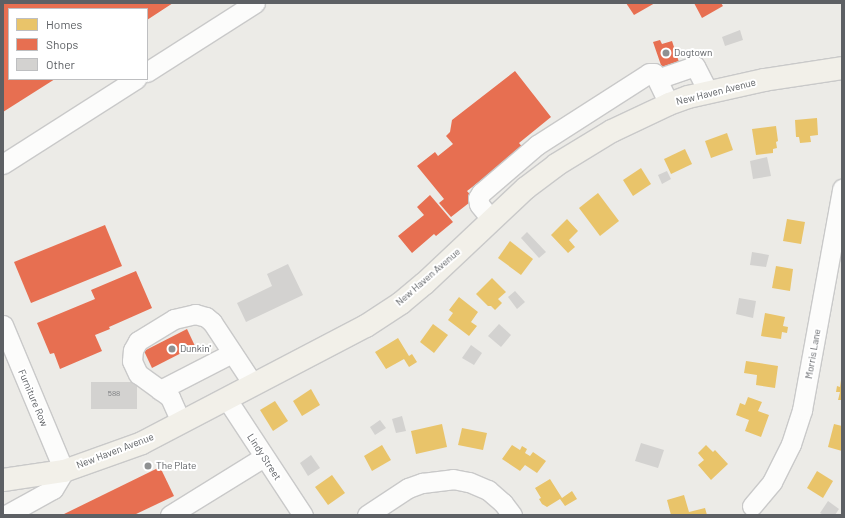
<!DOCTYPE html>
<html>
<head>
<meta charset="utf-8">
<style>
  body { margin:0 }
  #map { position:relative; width:845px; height:518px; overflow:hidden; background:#ecebe7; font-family:Barlow,sans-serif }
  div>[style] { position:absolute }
  .homes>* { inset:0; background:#e9c46a }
  .shops>* { inset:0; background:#e76f51 }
  .building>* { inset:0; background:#d3d2d0 }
  .roads { filter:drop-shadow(1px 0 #c9c9c9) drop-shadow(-1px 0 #c9c9c9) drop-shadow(0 1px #c9c9c9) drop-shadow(0 -1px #c9c9c9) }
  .minor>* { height:19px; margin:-9.5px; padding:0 9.5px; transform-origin:9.5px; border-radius:9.5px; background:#fcfcfb }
  .major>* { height:22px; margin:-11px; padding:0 11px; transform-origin:11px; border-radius:11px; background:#f2f0e9 }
  .dots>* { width:11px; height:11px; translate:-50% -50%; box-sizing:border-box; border:2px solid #fff; border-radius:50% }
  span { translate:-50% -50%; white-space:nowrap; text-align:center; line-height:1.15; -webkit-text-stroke:4px #fff; paint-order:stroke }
  .number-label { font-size:8px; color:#7c7e80 }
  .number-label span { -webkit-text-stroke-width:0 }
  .poi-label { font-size:10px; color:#5d6064 }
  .left { translate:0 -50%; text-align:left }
  .street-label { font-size:10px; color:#5d6064 }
  .frame { position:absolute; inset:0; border:4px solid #5d6064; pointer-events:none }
  .legend { position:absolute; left:8px; top:8px; width:140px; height:72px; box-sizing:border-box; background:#fff; border:1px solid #bebfc1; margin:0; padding:5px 7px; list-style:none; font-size:12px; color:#5d6064 }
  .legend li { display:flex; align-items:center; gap:8px; height:20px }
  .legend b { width:20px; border:1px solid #bebfc1 }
</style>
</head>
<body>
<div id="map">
  <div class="homes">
    <div style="clip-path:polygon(817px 118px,818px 135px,810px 136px,811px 142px,800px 143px,799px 137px,796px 137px,795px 120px)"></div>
    <div style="clip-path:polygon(776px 126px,778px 141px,776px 142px,777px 148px,773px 149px,773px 153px,756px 155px,752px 129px)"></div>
    <div style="clip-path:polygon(727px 133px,733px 150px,711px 158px,705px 141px)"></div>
    <div style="clip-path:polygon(685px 149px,692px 164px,671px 174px,664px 159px)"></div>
    <div style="clip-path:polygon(641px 168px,651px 184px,633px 196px,623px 180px)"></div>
    <div style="clip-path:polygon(598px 193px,619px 221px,600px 236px,579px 208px)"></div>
    <div style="clip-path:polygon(567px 219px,578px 231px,569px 240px,575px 247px,568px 253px,551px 235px)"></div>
    <div style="clip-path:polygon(787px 219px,805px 222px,801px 244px,783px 241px)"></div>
    <div style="clip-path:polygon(510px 241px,533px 259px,521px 275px,498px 258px)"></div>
    <div style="clip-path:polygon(776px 266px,793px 269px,790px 291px,772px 288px)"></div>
    <div style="clip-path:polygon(492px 278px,506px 292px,498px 299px,502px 303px,495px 310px,491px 306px,488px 306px,476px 294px)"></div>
    <div style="clip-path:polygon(459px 297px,478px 312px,471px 322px,477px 326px,469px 336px,448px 320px,453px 313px,449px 310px)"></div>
    <div style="clip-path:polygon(765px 313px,785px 317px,783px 326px,788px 327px,787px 333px,782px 332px,781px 339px,761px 336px)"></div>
    <div style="clip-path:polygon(433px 324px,448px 335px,434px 353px,420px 342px)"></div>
    <div style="clip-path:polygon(398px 338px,409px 356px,412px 354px,417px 362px,409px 367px,404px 359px,386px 369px,375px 352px)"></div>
    <div style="clip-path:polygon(746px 361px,778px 366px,775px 388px,756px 385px,757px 375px,744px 373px)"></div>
    <div style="clip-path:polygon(841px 380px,842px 380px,842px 400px,838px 400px,840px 392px,836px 392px,837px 386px,840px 387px)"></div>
    <div style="clip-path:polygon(311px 389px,320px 405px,302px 416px,293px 401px)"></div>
    <div style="clip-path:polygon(748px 397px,762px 402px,758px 411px,769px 415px,761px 437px,745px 431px,749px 420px,736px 415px,740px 403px,745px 405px)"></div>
    <div style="clip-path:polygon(275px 401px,288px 421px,273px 431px,260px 410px)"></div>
    <div style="clip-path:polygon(442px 424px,447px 447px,416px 454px,411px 431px)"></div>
    <div style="clip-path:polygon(834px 424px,842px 426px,842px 451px,828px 447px)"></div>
    <div style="clip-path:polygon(462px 428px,487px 433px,483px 450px,458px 445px)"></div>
    <div style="clip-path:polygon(382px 445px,391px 460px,372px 471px,364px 456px)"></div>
    <div style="clip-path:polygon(512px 445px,520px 450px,522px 446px,527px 449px,525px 453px,530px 456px,533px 452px,546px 461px,537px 473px,525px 465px,520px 471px,502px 459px)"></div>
    <div style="clip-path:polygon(706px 445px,713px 452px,715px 450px,728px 464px,711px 480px,698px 465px,704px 460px,698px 453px)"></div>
    <div style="clip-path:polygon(817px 471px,833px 481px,823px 498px,807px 488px)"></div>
    <div style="clip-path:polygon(332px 475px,345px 493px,328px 505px,315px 487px)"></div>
    <div style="clip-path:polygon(550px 479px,562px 498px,572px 491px,577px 499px,565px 506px,560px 499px,547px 507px,542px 504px,539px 499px,541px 498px,535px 488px)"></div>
    <div style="clip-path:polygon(684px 495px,689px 512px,705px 508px,707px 515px,671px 515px,667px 500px)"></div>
  </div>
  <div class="shops">
    <div style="clip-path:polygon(3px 3px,173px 3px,147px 20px,147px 9px,9px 9px,9px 79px,55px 79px,3px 112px)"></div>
    <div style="clip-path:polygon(626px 3px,655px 3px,634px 15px)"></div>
    <div style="clip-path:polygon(694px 3px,721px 3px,723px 6px,702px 18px)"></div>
    <div style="clip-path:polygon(660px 40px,662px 44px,672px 41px,679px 62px,662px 68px,653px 42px)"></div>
    <div style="clip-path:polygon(515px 71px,551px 117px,519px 143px,523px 148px,467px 191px,474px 199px,451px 217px,439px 203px,444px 199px,417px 166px,435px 152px,438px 156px,453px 144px,446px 136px,450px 132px,452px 120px)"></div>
    <div style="clip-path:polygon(430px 195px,453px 222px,436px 236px,434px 234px,412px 253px,398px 236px,424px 215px,417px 207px)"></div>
    <div style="clip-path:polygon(105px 225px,122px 266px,31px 303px,14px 262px)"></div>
    <div style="clip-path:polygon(136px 271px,152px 308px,109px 327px,110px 329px,95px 335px,102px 351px,60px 369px,54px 353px,50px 354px,37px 323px,95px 299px,91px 290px)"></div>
    <div style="clip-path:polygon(187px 329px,195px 346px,152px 368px,144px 351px)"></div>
    <div style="clip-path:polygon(160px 467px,174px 496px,134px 515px,62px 515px)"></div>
  </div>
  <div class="building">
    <div style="clip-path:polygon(740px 30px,743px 40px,725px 46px,722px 37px)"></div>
    <div style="clip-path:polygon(767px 157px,771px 176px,753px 179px,750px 161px)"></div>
    <div style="clip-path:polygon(667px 171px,671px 179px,662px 184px,658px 175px)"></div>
    <div style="clip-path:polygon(527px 232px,546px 252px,539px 258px,521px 238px)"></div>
    <div style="clip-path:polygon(752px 252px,769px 255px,766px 267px,750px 265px)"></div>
    <div style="clip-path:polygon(288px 264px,303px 295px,246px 322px,237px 303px,272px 286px,267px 274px)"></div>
    <div style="clip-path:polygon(515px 291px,525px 302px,517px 309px,508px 297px)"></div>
    <div style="clip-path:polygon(739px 298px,756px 301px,753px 318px,736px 314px)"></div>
    <div style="clip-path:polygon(499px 324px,511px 335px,501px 347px,488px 336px)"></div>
    <div style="clip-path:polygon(471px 345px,482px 353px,474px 365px,462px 358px)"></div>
    <div style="clip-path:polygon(91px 382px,137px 382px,137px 409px,91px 409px)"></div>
    <div style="clip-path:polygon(402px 416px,406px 431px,396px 433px,392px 419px)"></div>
    <div style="clip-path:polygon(380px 420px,386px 428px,375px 435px,370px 427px)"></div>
    <div style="clip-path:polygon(641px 443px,664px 450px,658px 468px,635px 461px)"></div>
    <div style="clip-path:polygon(311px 455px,320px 468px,308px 476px,300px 463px)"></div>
    <div style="clip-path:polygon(828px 501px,839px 509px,835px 515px,824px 515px,820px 513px)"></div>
  </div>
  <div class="roads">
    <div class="minor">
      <div style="left:147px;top:72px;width:128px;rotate:-32.6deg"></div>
      <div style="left:669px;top:104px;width:28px;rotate:-116deg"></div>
      <div style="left:657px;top:79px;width:40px;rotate:-18.9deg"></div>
      <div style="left:695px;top:66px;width:29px;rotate:63deg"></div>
      <div style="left:3px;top:164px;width:158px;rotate:-32.6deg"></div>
      <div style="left:491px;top:219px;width:19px;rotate:-129deg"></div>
      <div style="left:479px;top:204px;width:6px;rotate:-99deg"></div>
      <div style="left:478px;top:198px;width:6px;rotate:-59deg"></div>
      <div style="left:481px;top:193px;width:74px;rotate:-40.6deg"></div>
      <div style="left:537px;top:145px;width:133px;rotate:-32.7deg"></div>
      <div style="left:649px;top:73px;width:5px"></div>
      <div style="left:654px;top:73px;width:7px;rotate:63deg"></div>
      <div style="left:3px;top:325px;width:158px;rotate:67.3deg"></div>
      <div style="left:64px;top:471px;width:21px;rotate:121deg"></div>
      <div style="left:53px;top:489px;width:54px;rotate:151deg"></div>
      <div style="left:160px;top:390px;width:81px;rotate:-27.2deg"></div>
      <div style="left:226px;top:398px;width:140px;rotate:56.7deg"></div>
      <div style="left:181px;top:422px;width:27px;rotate:-114deg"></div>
      <div style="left:170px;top:397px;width:39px;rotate:-144deg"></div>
      <div style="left:138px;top:374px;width:14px;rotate:-115deg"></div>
      <div style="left:132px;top:361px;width:11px;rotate:-85deg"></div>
      <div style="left:133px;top:350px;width:10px;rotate:-61deg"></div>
      <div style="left:138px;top:341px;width:42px;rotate:-31.4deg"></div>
      <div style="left:174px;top:319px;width:22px;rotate:-13deg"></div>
      <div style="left:195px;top:314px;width:11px;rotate:15deg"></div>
      <div style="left:206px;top:317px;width:8px;rotate:40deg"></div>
      <div style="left:212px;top:322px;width:74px;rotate:56.5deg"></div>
      <div style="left:752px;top:506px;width:31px;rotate:-50deg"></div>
      <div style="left:772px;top:482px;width:42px;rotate:-63.4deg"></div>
      <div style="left:791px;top:444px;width:36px;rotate:-72deg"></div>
      <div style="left:802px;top:410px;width:225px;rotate:-79.7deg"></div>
      <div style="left:170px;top:515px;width:110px;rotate:-31.7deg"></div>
      <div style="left:367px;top:515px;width:49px;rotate:-33.4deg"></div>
      <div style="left:408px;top:488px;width:15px;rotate:-20deg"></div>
      <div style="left:422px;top:483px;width:31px;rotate:-7deg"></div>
      <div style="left:453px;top:479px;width:16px;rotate:11deg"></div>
      <div style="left:469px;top:482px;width:21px;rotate:23deg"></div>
      <div style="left:488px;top:490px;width:20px;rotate:41deg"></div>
      <div style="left:503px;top:503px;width:15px;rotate:53deg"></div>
    </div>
    <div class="major">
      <div style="left:3px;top:480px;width:62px;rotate:-8.4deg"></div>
      <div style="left:64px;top:471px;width:83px;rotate:-19.7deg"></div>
      <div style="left:142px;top:443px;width:253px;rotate:-27.6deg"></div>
      <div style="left:366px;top:326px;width:42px;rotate:-33.3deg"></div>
      <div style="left:401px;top:303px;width:30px;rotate:-40deg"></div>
      <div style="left:424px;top:284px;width:140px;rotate:-43.3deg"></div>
      <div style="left:526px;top:188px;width:38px;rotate:-37deg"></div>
      <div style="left:556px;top:165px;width:66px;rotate:-31.3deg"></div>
      <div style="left:612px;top:131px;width:63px;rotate:-25.3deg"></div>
      <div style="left:669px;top:104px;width:20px;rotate:-20deg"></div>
      <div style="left:688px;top:97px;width:78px;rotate:-12.6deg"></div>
      <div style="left:764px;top:80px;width:79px;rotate:-8.7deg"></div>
    </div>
  </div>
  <div class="dots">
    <div style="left:666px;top:53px;background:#8f9192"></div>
    <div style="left:172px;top:349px;background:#8f9192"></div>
    <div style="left:148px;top:466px;background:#8f9192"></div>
  </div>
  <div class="number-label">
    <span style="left:114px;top:394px">588</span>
  </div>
  <div class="poi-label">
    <span class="left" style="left:674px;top:53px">Dogtown</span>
    <span class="left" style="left:180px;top:349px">Dunkin'</span>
    <span class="left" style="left:156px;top:466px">The Plate</span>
  </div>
  <div class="street-label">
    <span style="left:716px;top:92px;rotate:-14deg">New Haven Avenue</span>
    <span style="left:428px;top:277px;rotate:-41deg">New Haven Avenue</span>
    <span style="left:813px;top:354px;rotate:-80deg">Morris Lane</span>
    <span style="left:33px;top:398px;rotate:67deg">Furniture Row</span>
    <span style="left:115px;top:451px;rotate:-21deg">New Haven Avenue</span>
    <span style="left:264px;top:457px;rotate:57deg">Lindy Street</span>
  </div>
  <div class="frame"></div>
  <ul class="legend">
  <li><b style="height:11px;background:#e9c46a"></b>Homes</li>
  <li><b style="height:11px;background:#e76f51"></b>Shops</li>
  <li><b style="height:11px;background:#d3d2d0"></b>Other</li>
  </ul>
</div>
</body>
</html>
